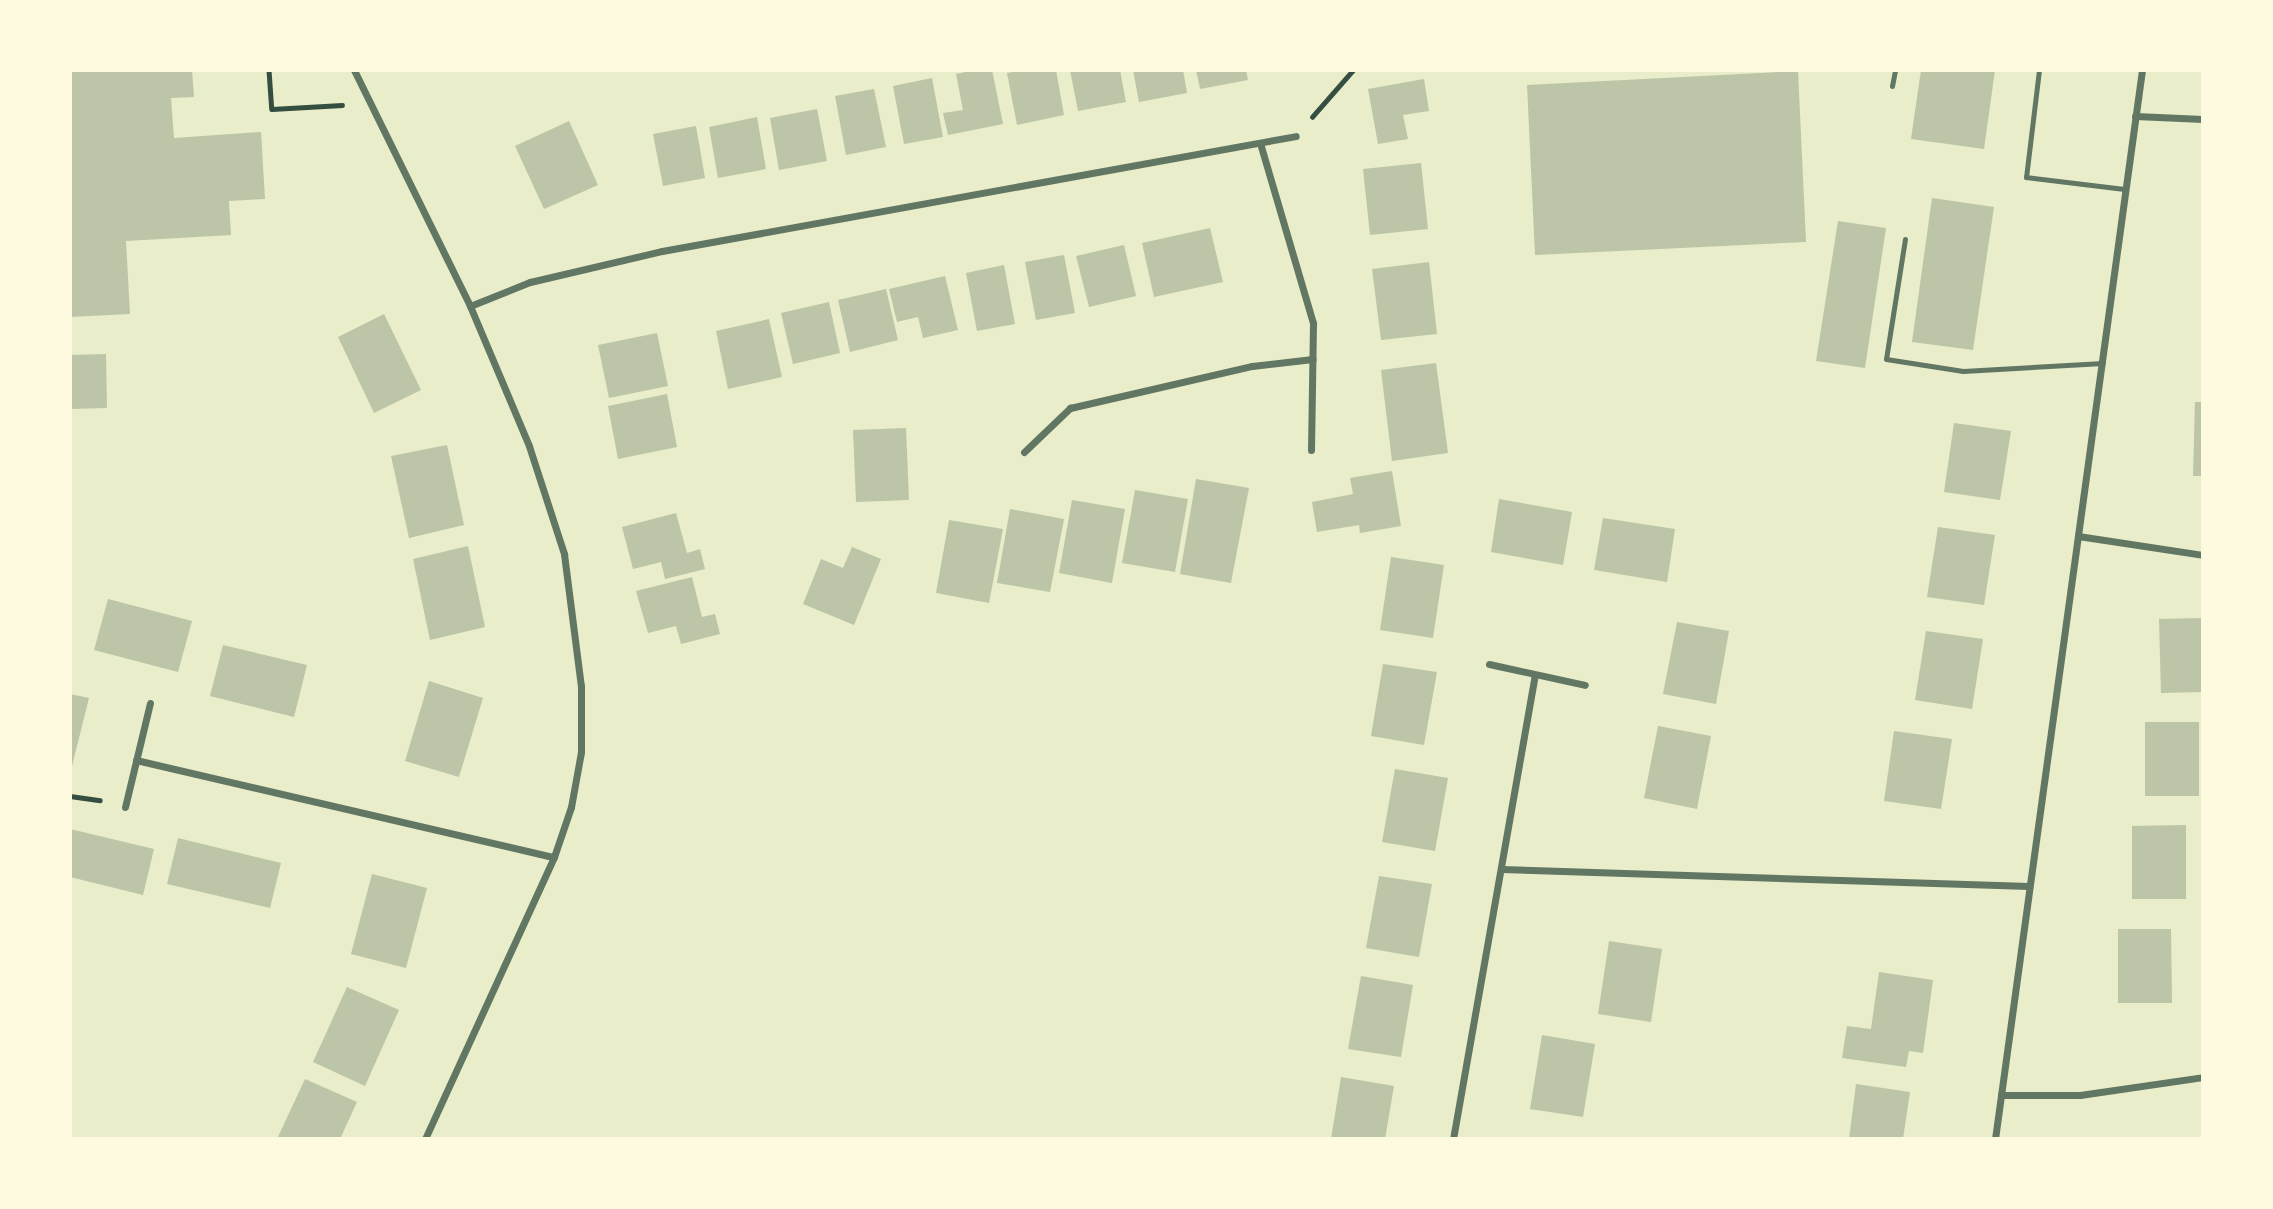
<!DOCTYPE html>
<html>
<head>
<meta charset="utf-8">
<style>
  body { margin:0 }
  #map { position:relative; width:2273px; height:1209px; overflow:hidden; background:#e9edc9; font-family:"Public Sans",sans-serif }
  div>[style] { position:absolute }
  .building>* { inset:0; background:#bcc5a7 }
  .path>* { height:4.5px; margin:-2.25px; padding:0 2.25px; transform-origin:2.25px; border-radius:2.25px; background:#344e41 }
  .service>* { height:5px; margin:-2.5px; padding:0 2.5px; transform-origin:2.5px; border-radius:2.5px; background:#617663 }
  .minor>* { height:7px; margin:-3.5px; padding:0 3.5px; transform-origin:3.5px; border-radius:3.5px; background:#617663 }
  span { translate:-50% -50%; white-space:nowrap; text-align:center; line-height:1.15; -webkit-text-stroke:5px #fefae0; paint-order:stroke }
  .frame { position:absolute; inset:0; border:72px solid #fefae0; pointer-events:none }
</style>
</head>
<body>
<div id="map">
  <div class="building">
    <div style="clip-path:polygon(70px 70px,192px 70px,194px 97px,171px 98px,174px 138px,261px 132px,265px 199px,229px 201px,231px 235px,126px 241px,130px 314px,70px 317px)"></div>
    <div style="clip-path:polygon(975px 70px,992px 70px,1003px 124px,948px 135px,943px 113px,963px 110px,956px 74px)"></div>
    <div style="clip-path:polygon(1024px 70px,1056px 70px,1064px 115px,1017px 125px,1007px 73px)"></div>
    <div style="clip-path:polygon(1070px 70px,1120px 70px,1126px 102px,1078px 111px)"></div>
    <div style="clip-path:polygon(1133px 70px,1183px 70px,1187px 93px,1139px 102px)"></div>
    <div style="clip-path:polygon(1196px 70px,1246px 70px,1248px 80px,1200px 89px)"></div>
    <div style="clip-path:polygon(1921px 70px,1995px 70px,1984px 149px,1911px 139px)"></div>
    <div style="clip-path:polygon(1798px 71px,1806px 242px,1535px 255px,1527px 85px)"></div>
    <div style="clip-path:polygon(932px 78px,943px 137px,904px 144px,893px 86px)"></div>
    <div style="clip-path:polygon(1424px 79px,1429px 111px,1403px 115px,1408px 139px,1378px 144px,1368px 89px)"></div>
    <div style="clip-path:polygon(874px 89px,886px 147px,846px 155px,835px 96px)"></div>
    <div style="clip-path:polygon(817px 109px,827px 161px,779px 170px,770px 118px)"></div>
    <div style="clip-path:polygon(757px 117px,766px 169px,718px 178px,709px 127px)"></div>
    <div style="clip-path:polygon(569px 121px,598px 185px,544px 209px,515px 146px)"></div>
    <div style="clip-path:polygon(696px 126px,705px 178px,663px 186px,653px 134px)"></div>
    <div style="clip-path:polygon(1421px 163px,1428px 229px,1370px 235px,1363px 169px)"></div>
    <div style="clip-path:polygon(1932px 198px,1994px 207px,1973px 350px,1912px 342px)"></div>
    <div style="clip-path:polygon(1838px 221px,1886px 228px,1865px 368px,1816px 361px)"></div>
    <div style="clip-path:polygon(1210px 228px,1223px 282px,1154px 297px,1142px 243px)"></div>
    <div style="clip-path:polygon(1124px 245px,1136px 296px,1089px 307px,1076px 256px)"></div>
    <div style="clip-path:polygon(1064px 255px,1075px 313px,1036px 320px,1025px 262px)"></div>
    <div style="clip-path:polygon(1429px 262px,1437px 334px,1381px 340px,1372px 269px)"></div>
    <div style="clip-path:polygon(1004px 265px,1015px 324px,977px 331px,966px 273px)"></div>
    <div style="clip-path:polygon(945px 276px,958px 330px,923px 338px,918px 317px,897px 322px,889px 289px)"></div>
    <div style="clip-path:polygon(886px 289px,898px 340px,850px 352px,838px 300px)"></div>
    <div style="clip-path:polygon(829px 302px,840px 353px,793px 364px,781px 313px)"></div>
    <div style="clip-path:polygon(384px 314px,421px 390px,374px 413px,338px 337px)"></div>
    <div style="clip-path:polygon(769px 319px,782px 377px,728px 389px,716px 331px)"></div>
    <div style="clip-path:polygon(657px 333px,668px 386px,609px 398px,598px 345px)"></div>
    <div style="clip-path:polygon(106px 354px,107px 408px,70px 409px,70px 355px)"></div>
    <div style="clip-path:polygon(1436px 363px,1448px 453px,1392px 461px,1381px 370px)"></div>
    <div style="clip-path:polygon(667px 394px,677px 447px,618px 459px,608px 406px)"></div>
    <div style="clip-path:polygon(2195px 402px,2203px 402px,2203px 476px,2193px 476px)"></div>
    <div style="clip-path:polygon(1954px 423px,2011px 431px,2000px 500px,1944px 492px)"></div>
    <div style="clip-path:polygon(906px 428px,909px 500px,856px 502px,853px 430px)"></div>
    <div style="clip-path:polygon(447px 445px,464px 525px,409px 538px,391px 456px)"></div>
    <div style="clip-path:polygon(1392px 471px,1401px 526px,1360px 533px,1359px 525px,1317px 532px,1312px 502px,1353px 494px,1350px 478px)"></div>
    <div style="clip-path:polygon(1196px 479px,1249px 488px,1231px 583px,1180px 574px)"></div>
    <div style="clip-path:polygon(1135px 490px,1188px 499px,1175px 572px,1122px 563px)"></div>
    <div style="clip-path:polygon(1499px 499px,1572px 512px,1563px 565px,1491px 552px)"></div>
    <div style="clip-path:polygon(1072px 500px,1125px 509px,1112px 583px,1059px 573px)"></div>
    <div style="clip-path:polygon(1010px 509px,1064px 519px,1050px 592px,997px 583px)"></div>
    <div style="clip-path:polygon(676px 513px,687px 553px,700px 549px,705px 569px,665px 579px,661px 562px,633px 569px,622px 527px)"></div>
    <div style="clip-path:polygon(1603px 518px,1675px 529px,1667px 582px,1594px 570px)"></div>
    <div style="clip-path:polygon(949px 520px,1003px 529px,989px 603px,936px 593px)"></div>
    <div style="clip-path:polygon(1938px 527px,1995px 535px,1984px 605px,1927px 597px)"></div>
    <div style="clip-path:polygon(468px 546px,485px 627px,430px 640px,413px 559px)"></div>
    <div style="clip-path:polygon(852px 547px,881px 559px,854px 625px,803px 604px,821px 559px,843px 568px)"></div>
    <div style="clip-path:polygon(1391px 557px,1444px 565px,1433px 638px,1380px 630px)"></div>
    <div style="clip-path:polygon(692px 577px,702px 617px,715px 614px,720px 634px,681px 644px,676px 626px,648px 633px,636px 591px)"></div>
    <div style="clip-path:polygon(108px 599px,192px 621px,178px 672px,94px 650px)"></div>
    <div style="clip-path:polygon(2203px 618px,2203px 692px,2161px 693px,2159px 619px)"></div>
    <div style="clip-path:polygon(1677px 622px,1729px 631px,1716px 704px,1663px 694px)"></div>
    <div style="clip-path:polygon(1926px 631px,1983px 639px,1972px 709px,1915px 700px)"></div>
    <div style="clip-path:polygon(223px 645px,307px 665px,294px 717px,210px 696px)"></div>
    <div style="clip-path:polygon(1383px 664px,1437px 672px,1424px 745px,1371px 736px)"></div>
    <div style="clip-path:polygon(429px 681px,483px 698px,459px 777px,405px 761px)"></div>
    <div style="clip-path:polygon(70px 694px,89px 698px,71px 770px,70px 770px)"></div>
    <div style="clip-path:polygon(2145px 722px,2199px 722px,2199px 796px,2145px 796px)"></div>
    <div style="clip-path:polygon(1658px 726px,1711px 736px,1697px 809px,1644px 798px)"></div>
    <div style="clip-path:polygon(1894px 731px,1952px 739px,1941px 809px,1884px 801px)"></div>
    <div style="clip-path:polygon(1395px 769px,1448px 778px,1435px 851px,1382px 842px)"></div>
    <div style="clip-path:polygon(2186px 825px,2186px 899px,2132px 899px,2132px 826px)"></div>
    <div style="clip-path:polygon(70px 829px,154px 849px,143px 895px,70px 877px)"></div>
    <div style="clip-path:polygon(178px 838px,281px 863px,270px 908px,167px 884px)"></div>
    <div style="clip-path:polygon(372px 874px,427px 888px,406px 968px,351px 954px)"></div>
    <div style="clip-path:polygon(1379px 876px,1432px 884px,1419px 957px,1366px 948px)"></div>
    <div style="clip-path:polygon(2118px 929px,2171px 929px,2172px 1003px,2118px 1003px)"></div>
    <div style="clip-path:polygon(1609px 941px,1662px 949px,1651px 1022px,1598px 1014px)"></div>
    <div style="clip-path:polygon(1879px 972px,1933px 980px,1923px 1053px,1909px 1051px,1906px 1067px,1842px 1058px,1847px 1026px,1871px 1029px)"></div>
    <div style="clip-path:polygon(1361px 976px,1413px 985px,1401px 1057px,1348px 1049px)"></div>
    <div style="clip-path:polygon(347px 987px,399px 1010px,365px 1086px,313px 1062px)"></div>
    <div style="clip-path:polygon(1542px 1035px,1595px 1044px,1583px 1117px,1530px 1109px)"></div>
    <div style="clip-path:polygon(1341px 1077px,1394px 1086px,1385px 1139px,1331px 1139px)"></div>
    <div style="clip-path:polygon(305px 1079px,357px 1102px,340px 1139px,277px 1139px)"></div>
    <div style="clip-path:polygon(1856px 1084px,1910px 1092px,1903px 1139px,1849px 1139px)"></div>
  </div>
  <div class="path">
    <div style="left:269px;top:70px;width:39px;rotate:86deg"></div>
    <div style="left:272px;top:109px;width:70px;rotate:-3.3deg"></div>
    <div style="left:1312px;top:117px;width:62px;rotate:-48.9deg"></div>
    <div style="left:70px;top:796px;width:30px;rotate:8deg"></div>
  </div>
  <div class="service">
    <div style="left:2039px;top:70px;width:108px;rotate:96.9deg"></div>
    <div style="left:2026px;top:177px;width:99px;rotate:7deg"></div>
    <div style="left:1892px;top:86px;width:16px;rotate:-79deg"></div>
    <div style="left:1905px;top:239px;width:121px;rotate:99deg"></div>
    <div style="left:1886px;top:359px;width:78px;rotate:8.9deg"></div>
    <div style="left:1963px;top:371px;width:140px;rotate:-3.3deg"></div>
  </div>
  <div class="minor">
    <div style="left:354px;top:70px;width:263px;rotate:63.8deg"></div>
    <div style="left:470px;top:306px;width:152px;rotate:67.1deg"></div>
    <div style="left:529px;top:446px;width:114px;rotate:72deg"></div>
    <div style="left:564px;top:554px;width:133px;rotate:82.7deg"></div>
    <div style="left:581px;top:686px;width:66px;rotate:90deg"></div>
    <div style="left:581px;top:752px;width:56px;rotate:100.3deg"></div>
    <div style="left:571px;top:807px;width:53px;rotate:108.8deg"></div>
    <div style="left:554px;top:857px;width:310px;rotate:114.6deg"></div>
    <div style="left:2135px;top:116px;width:68px;rotate:2.5deg"></div>
    <div style="left:1260px;top:143px;width:188px;rotate:73.6deg"></div>
    <div style="left:1313px;top:323px;width:127px;rotate:90.9deg"></div>
    <div style="left:470px;top:306px;width:65px;rotate:-21.8deg"></div>
    <div style="left:530px;top:282px;width:136px;rotate:-13.2deg"></div>
    <div style="left:662px;top:251px;width:644px;rotate:-10.28deg"></div>
    <div style="left:1024px;top:452px;width:64px;rotate:-43.7deg"></div>
    <div style="left:1070px;top:408px;width:187px;rotate:-13deg"></div>
    <div style="left:1252px;top:366px;width:61px;rotate:-6.5deg"></div>
    <div style="left:2078px;top:536px;width:126px;rotate:8.6deg"></div>
    <div style="left:1489px;top:664px;width:98px;rotate:12.3deg"></div>
    <div style="left:136px;top:760px;width:429px;rotate:13.1deg"></div>
    <div style="left:125px;top:807px;width:107px;rotate:-76.5deg"></div>
    <div style="left:1501px;top:869px;width:528px;rotate:1.84deg"></div>
    <div style="left:2001px;top:1095px;width:79px"></div>
    <div style="left:2080px;top:1095px;width:124px;rotate:-8.3deg"></div>
    <div style="left:1453px;top:1139px;width:471px;rotate:-80deg"></div>
    <div style="left:1995px;top:1139px;width:1079px;rotate:-82.17deg"></div>
  </div>
  <div class="frame"></div>
</div>
</body>
</html>
